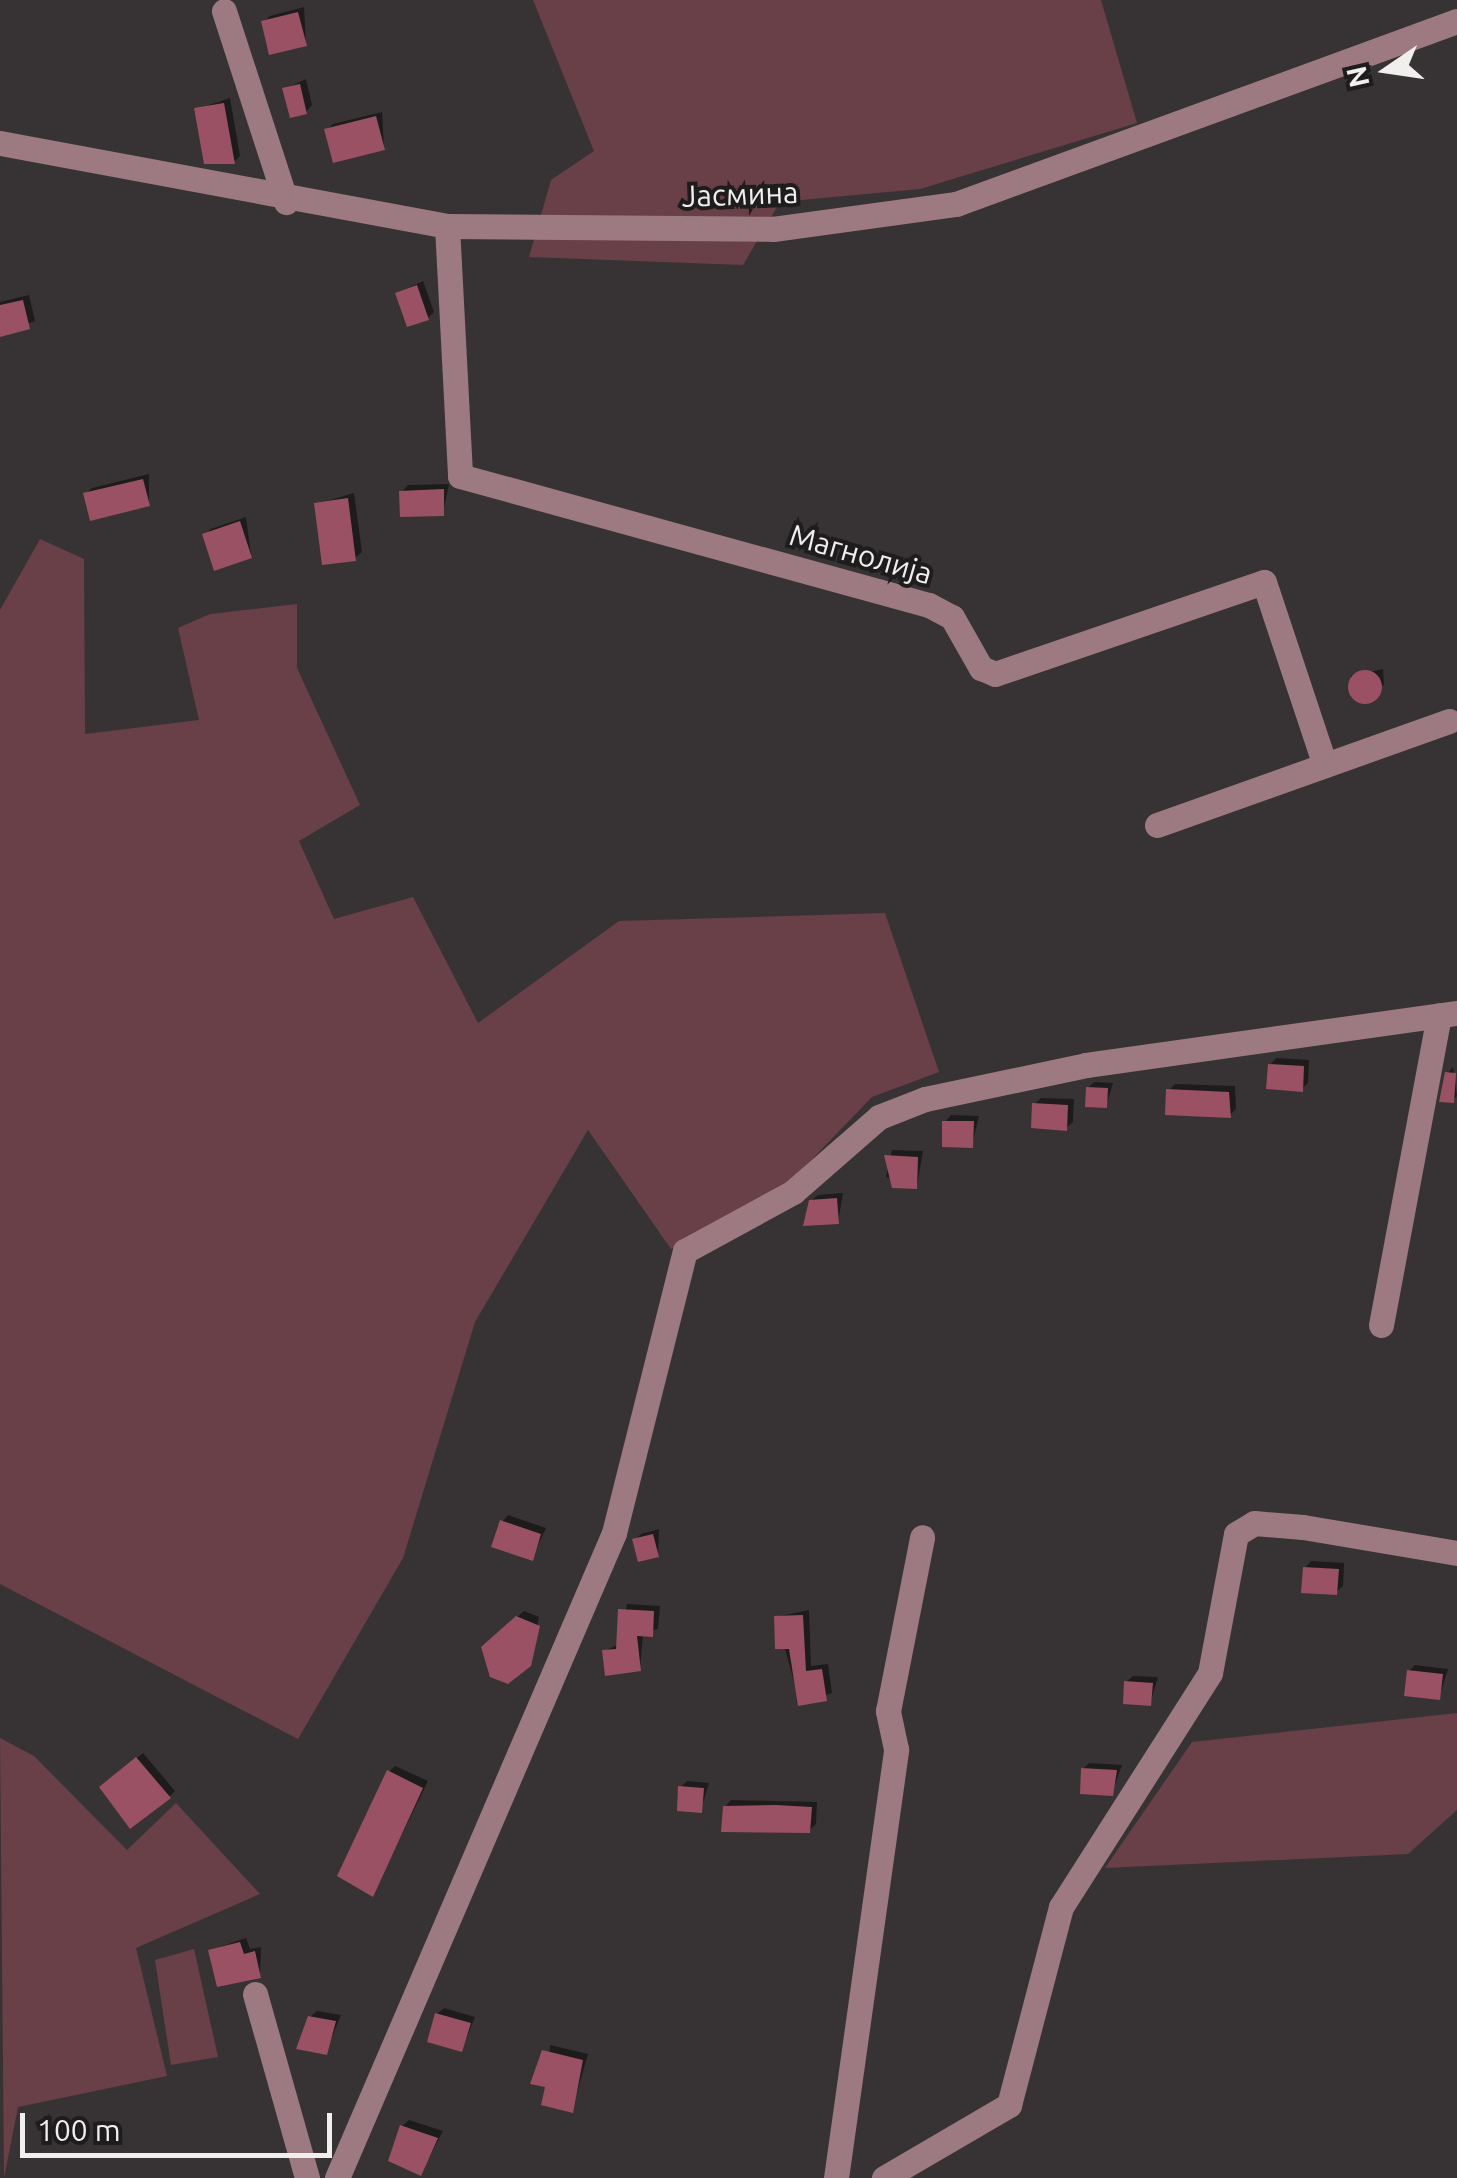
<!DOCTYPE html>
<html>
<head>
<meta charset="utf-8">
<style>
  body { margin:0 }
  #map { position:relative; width:1457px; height:2178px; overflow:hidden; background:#373334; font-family:Ubuntu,sans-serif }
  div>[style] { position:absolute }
  .green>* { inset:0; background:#693f48 }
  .shadow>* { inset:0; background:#0007 }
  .building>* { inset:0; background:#995163 }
  .round { border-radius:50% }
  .minor>* { height:25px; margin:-12.5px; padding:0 12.5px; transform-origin:12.5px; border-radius:12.5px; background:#9d7a81 }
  span { translate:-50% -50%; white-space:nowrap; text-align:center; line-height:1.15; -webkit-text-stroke:8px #1e1c1c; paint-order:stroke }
  .street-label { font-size:30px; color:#f1eeee }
  .north { position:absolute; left:1337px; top:20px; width:100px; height:100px; -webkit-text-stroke:8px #1e1c1c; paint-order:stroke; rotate:257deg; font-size:28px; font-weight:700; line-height:40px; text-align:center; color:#f1eeee }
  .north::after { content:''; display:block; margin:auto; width:35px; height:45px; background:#f1eeee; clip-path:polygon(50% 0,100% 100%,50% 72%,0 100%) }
  .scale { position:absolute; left:20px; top:2113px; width:312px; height:45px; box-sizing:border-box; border:5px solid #f1eeee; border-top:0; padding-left:12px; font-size:30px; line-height:35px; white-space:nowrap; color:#f1eeee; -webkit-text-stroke:8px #1e1c1c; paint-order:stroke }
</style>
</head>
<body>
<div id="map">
  <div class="green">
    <div style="clip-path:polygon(533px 0,1101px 0,1137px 123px,920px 189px,780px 202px,743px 265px,529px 257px,551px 180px,594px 151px)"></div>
    <div style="clip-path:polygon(40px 539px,84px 559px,85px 734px,199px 720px,178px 628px,210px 614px,297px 604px,297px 668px,360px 805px,299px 841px,334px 919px,413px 897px,478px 1023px,619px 921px,885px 913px,939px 1072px,872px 1097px,790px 1182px,671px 1249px,588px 1130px,475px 1322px,403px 1558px,298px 1739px,0 1584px,0 610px)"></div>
    <div style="clip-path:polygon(1457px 1713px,1457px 1810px,1408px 1854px,1105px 1868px,1192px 1742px)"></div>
    <div style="clip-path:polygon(0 1738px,34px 1756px,127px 1850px,176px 1803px,260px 1894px,136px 1948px,167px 2076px,18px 2107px,4px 2178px)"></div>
    <div style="clip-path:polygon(194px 1949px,218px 2057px,171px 2065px,155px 1960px)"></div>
  </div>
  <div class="shadow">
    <div style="clip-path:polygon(304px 7px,306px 43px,264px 22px,270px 16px)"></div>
    <div style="clip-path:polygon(306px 79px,312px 105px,306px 112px,285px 89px)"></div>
    <div style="clip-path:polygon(230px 98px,240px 156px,234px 162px,197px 109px)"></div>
    <div style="clip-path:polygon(382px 112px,384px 148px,327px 130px,333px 124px)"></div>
    <div style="clip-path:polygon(423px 281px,434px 312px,428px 318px,398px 293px)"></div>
    <div style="clip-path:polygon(29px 295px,35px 321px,0 334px,0 302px)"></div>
    <div style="clip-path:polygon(149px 474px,149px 504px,86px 494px,92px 488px)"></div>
    <div style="clip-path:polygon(449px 484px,443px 513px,402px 492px,408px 485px)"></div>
    <div style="clip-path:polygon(354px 493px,362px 552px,355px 558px,317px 504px)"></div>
    <div style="clip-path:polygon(246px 517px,251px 555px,205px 535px,211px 529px)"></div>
    <div style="clip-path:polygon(1383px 669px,1384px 685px,1355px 699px,1351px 676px)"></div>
    <div style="clip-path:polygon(1276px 1058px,1309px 1060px,1308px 1083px,1302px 1089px,1270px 1065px)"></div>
    <div style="clip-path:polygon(1453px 1067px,1457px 1096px,1453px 1100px,1447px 1074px)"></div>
    <div style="clip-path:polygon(1094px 1082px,1113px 1083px,1106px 1106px,1088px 1088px)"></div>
    <div style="clip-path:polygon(1175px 1084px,1235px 1086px,1236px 1109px,1230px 1115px,1169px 1090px)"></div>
    <div style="clip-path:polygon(1041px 1098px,1074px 1099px,1073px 1122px,1066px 1128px,1035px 1104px)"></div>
    <div style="clip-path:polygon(951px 1115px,979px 1116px,972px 1145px,945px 1122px)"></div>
    <div style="clip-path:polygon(892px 1150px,923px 1151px,917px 1186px,886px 1177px)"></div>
    <div style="clip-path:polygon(843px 1193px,838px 1222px,811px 1201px,818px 1195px)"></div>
    <div style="clip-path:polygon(508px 1515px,546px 1528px,532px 1558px,502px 1522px)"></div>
    <div style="clip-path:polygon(659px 1529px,658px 1555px,635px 1540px,641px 1534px)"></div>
    <div style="clip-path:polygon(1311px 1561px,1344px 1563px,1343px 1586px,1336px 1592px,1305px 1568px)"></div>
    <div style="clip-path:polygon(627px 1604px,660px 1606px,658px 1629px,643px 1634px,640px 1669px,605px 1651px,619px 1644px)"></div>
    <div style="clip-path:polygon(809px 1610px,811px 1666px,828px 1664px,832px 1693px,800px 1703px,776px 1617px)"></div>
    <div style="clip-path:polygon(524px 1611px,539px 1617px,529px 1665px,490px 1641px)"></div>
    <div style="clip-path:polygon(1415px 1665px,1448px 1669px,1439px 1698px,1409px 1671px)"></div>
    <div style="clip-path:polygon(1133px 1676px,1158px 1677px,1150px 1704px,1126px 1682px)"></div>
    <div style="clip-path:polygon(143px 1753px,175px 1791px,169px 1797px,109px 1781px)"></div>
    <div style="clip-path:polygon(1089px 1763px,1122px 1765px,1112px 1793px,1083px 1769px)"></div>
    <div style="clip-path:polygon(395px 1766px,428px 1781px,373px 1894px,389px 1772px)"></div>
    <div style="clip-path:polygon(687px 1781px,709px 1783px,701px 1810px,681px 1787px)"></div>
    <div style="clip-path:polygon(731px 1800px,817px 1802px,816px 1824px,809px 1830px,725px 1807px)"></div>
    <div style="clip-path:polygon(246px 1938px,250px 1949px,261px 1947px,260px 1975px,211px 1950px)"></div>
    <div style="clip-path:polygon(444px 2008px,475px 2017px,462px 2049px,437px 2014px)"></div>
    <div style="clip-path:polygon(317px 2011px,341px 2015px,326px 2052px,310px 2017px)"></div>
    <div style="clip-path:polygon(550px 2045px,588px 2054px,572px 2110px,548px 2085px)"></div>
    <div style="clip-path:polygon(409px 2120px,443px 2131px,421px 2173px,402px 2126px)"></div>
  </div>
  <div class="building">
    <div style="clip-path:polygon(298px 12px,307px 46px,269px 55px,261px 21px)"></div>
    <div style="clip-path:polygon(300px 84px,307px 114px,290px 118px,282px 88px)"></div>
    <div style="clip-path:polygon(224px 103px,235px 164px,204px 164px,194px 108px)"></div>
    <div style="clip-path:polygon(376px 116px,385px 150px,333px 163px,324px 129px)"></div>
    <div style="clip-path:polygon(417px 285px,429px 320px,407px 327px,395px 293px)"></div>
    <div style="clip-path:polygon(23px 300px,30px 329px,0 337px,0 305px)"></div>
    <div style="clip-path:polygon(143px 479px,150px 506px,90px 521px,83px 493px)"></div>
    <div style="clip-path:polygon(444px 489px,444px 516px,400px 517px,399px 491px)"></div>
    <div style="clip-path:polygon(348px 498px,356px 561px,322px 565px,314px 503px)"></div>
    <div style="clip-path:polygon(240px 521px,252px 558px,214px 571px,202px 534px)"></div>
    <div class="round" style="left:1348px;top:670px;width:34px;height:34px"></div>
    <div style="clip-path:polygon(1268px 1064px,1304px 1066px,1303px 1092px,1266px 1089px)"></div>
    <div style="clip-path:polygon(1445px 1072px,1456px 1073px,1454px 1103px,1439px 1102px)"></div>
    <div style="clip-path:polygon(1086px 1087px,1108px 1088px,1107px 1108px,1085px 1107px)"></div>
    <div style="clip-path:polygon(1166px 1089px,1229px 1092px,1231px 1118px,1165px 1115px)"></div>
    <div style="clip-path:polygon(1032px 1103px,1068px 1105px,1067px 1131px,1031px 1128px)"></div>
    <div style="clip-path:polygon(942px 1121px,974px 1121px,973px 1148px,942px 1147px)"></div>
    <div style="clip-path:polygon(884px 1155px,918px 1157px,917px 1189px,892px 1188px)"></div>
    <div style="clip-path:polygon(837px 1198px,839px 1224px,803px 1226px,809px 1200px)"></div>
    <div style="clip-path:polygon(500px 1520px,541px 1534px,533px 1561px,491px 1547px)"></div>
    <div style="clip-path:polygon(653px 1534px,659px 1557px,638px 1562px,632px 1539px)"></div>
    <div style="clip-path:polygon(1303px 1567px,1339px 1569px,1337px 1595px,1301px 1593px)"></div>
    <div style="clip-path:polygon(618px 1609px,654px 1611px,653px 1637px,637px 1636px,641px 1671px,605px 1676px,602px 1650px,616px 1649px)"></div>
    <div style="clip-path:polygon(803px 1615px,806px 1671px,822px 1669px,827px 1701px,798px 1706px,789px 1649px,775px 1649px,774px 1616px)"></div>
    <div style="clip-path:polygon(516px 1616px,540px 1626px,531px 1666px,508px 1684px,490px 1677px,481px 1647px)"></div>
    <div style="clip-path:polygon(1407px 1670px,1443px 1674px,1440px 1700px,1404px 1696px)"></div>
    <div style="clip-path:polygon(1124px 1681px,1153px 1683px,1151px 1706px,1123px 1704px)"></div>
    <div style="clip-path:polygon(136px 1757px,171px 1798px,130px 1829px,99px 1787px)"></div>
    <div style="clip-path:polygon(1081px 1768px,1117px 1770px,1113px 1796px,1080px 1794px)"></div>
    <div style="clip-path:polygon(387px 1770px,423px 1788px,373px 1897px,337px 1876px)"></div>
    <div style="clip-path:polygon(678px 1786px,704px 1788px,702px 1813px,677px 1811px)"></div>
    <div style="clip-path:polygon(776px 1805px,812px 1807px,810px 1833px,721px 1832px,723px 1806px)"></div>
    <div style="clip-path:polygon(240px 1942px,244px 1954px,255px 1951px,261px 1978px,217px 1987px,208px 1950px)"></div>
    <div style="clip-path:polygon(435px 2013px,471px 2023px,462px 2052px,427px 2042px)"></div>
    <div style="clip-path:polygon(308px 2016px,336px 2021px,327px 2055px,296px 2049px)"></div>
    <div style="clip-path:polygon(542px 2050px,583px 2060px,573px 2113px,541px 2105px,545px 2087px,530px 2084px)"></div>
    <div style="clip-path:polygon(400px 2125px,438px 2138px,421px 2176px,388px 2161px)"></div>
  </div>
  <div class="minor">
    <div style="left:224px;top:11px;width:201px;rotate:72deg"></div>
    <div style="left:0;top:143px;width:455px;rotate:10.5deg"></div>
    <div style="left:447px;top:226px;width:326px;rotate:0.5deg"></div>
    <div style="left:773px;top:229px;width:185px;rotate:-7.8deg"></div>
    <div style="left:956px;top:204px;width:533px;rotate:-20.07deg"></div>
    <div style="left:447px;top:226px;width:250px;rotate:87deg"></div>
    <div style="left:460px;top:476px;width:486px;rotate:15.4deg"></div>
    <div style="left:929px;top:605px;width:26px;rotate:28deg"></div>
    <div style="left:952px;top:617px;width:59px;rotate:60.4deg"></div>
    <div style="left:981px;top:668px;width:15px;rotate:23deg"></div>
    <div style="left:995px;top:674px;width:284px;rotate:-18.9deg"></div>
    <div style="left:1264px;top:582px;width:193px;rotate:71.6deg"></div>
    <div style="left:1157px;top:825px;width:310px;rotate:-19.6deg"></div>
    <div style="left:1381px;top:1325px;width:315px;rotate:-79.4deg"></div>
    <div style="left:255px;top:1994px;width:191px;rotate:74.2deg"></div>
    <div style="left:337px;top:2178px;width:702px;rotate:-66.76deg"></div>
    <div style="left:614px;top:1533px;width:291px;rotate:-75.9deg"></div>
    <div style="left:685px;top:1251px;width:123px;rotate:-28.6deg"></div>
    <div style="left:793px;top:1192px;width:114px;rotate:-41.1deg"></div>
    <div style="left:879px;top:1117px;width:49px;rotate:-21.4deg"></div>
    <div style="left:925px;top:1099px;width:165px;rotate:-11.9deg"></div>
    <div style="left:1086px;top:1065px;width:375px;rotate:-8deg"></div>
    <div style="left:836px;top:2178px;width:433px;rotate:-82deg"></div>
    <div style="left:896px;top:1749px;width:39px;rotate:-102deg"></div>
    <div style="left:888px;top:1711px;width:177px;rotate:-78.9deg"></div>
    <div style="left:884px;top:2178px;width:145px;rotate:-30.3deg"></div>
    <div style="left:1009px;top:2105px;width:205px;rotate:-75.3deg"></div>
    <div style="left:1061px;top:1907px;width:277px;rotate:-57.5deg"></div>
    <div style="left:1210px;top:1673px;width:141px;rotate:-79.4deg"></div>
    <div style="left:1236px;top:1534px;width:21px;rotate:-31deg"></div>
    <div style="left:1254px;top:1523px;width:49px;rotate:4.7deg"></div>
    <div style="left:1303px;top:1527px;width:156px;rotate:9.6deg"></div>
  </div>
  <div class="street-label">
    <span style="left:740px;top:194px;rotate:-2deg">Јасмина</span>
    <span style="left:861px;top:554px;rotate:16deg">Магнолија</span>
  </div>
  <div class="north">N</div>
  <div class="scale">100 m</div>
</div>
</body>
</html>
